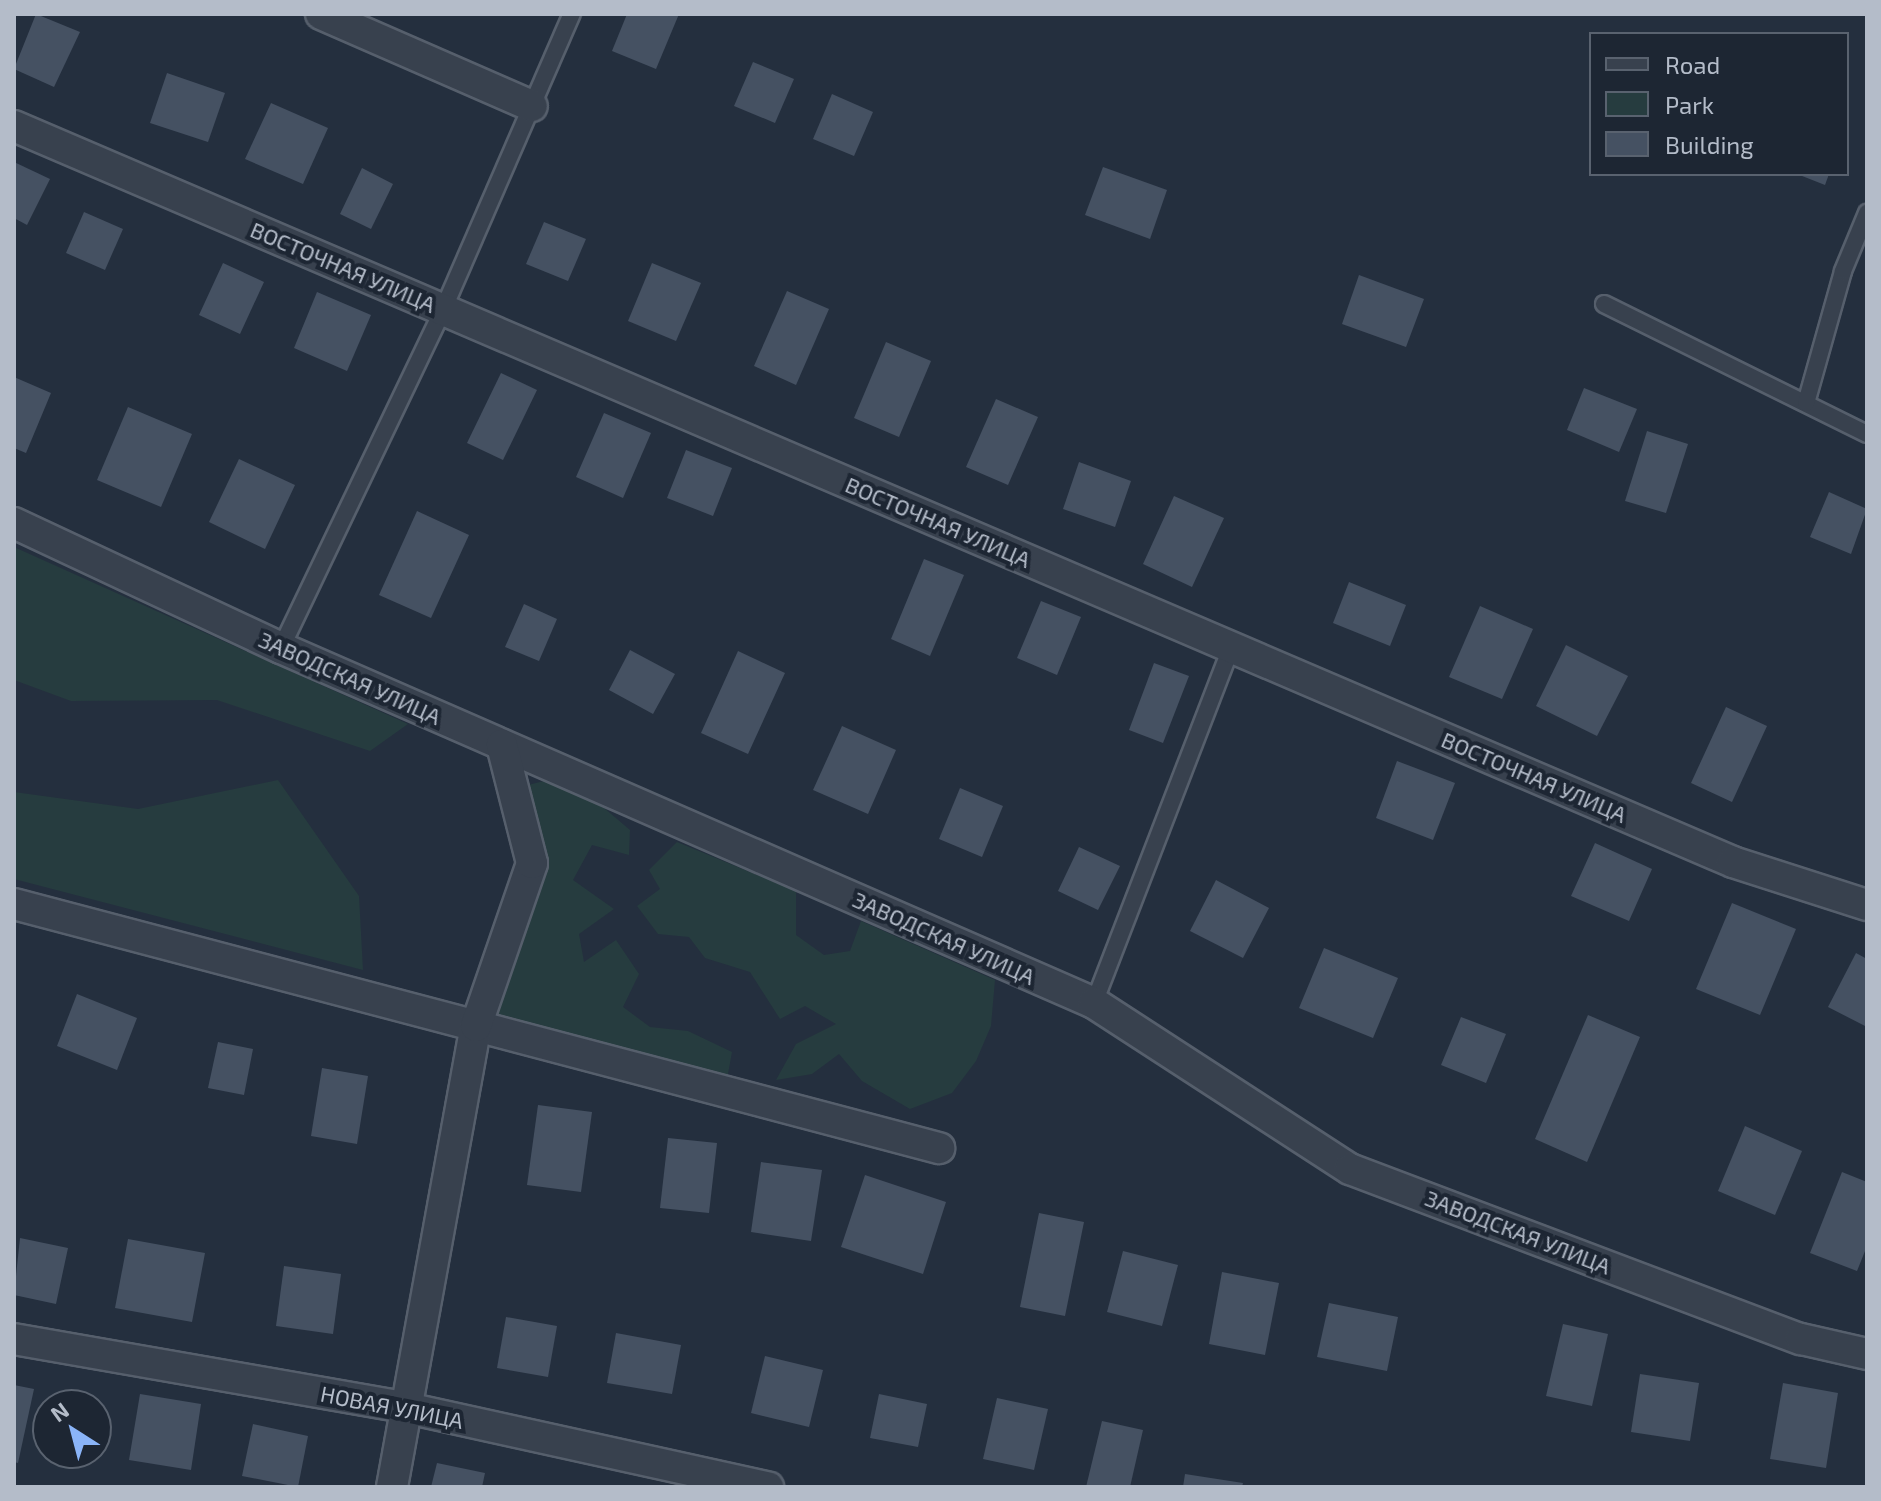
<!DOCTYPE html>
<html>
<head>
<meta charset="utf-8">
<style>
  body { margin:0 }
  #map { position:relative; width:1881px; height:1501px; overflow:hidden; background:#242f3e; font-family:"Exo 2",sans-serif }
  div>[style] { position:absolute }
  .green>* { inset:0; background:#263c3f }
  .building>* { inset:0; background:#455162 }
  .roads { filter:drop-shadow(2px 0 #565f6c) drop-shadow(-2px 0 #565f6c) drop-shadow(0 2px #565f6c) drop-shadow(0 -2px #565f6c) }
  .lane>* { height:16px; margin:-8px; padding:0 8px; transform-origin:8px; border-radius:8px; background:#38414e }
  .street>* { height:30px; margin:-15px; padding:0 15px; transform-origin:15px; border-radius:15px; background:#38414e }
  span { translate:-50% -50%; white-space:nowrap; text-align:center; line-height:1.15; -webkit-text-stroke:8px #1d2633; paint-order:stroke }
  .street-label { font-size:22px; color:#b4bcc9 }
  .frame { position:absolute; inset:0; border:16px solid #b4bcc9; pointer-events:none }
  .legend { position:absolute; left:1589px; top:32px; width:260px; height:144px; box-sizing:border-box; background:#1d2633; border:2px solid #59626f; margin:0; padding:10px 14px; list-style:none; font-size:24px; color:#b4bcc9 }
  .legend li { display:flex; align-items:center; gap:16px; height:40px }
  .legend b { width:40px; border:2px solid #59626f }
  .north { position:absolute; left:32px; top:1389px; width:80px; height:80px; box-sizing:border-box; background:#1d2633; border:2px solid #59626f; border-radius:50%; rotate:324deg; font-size:22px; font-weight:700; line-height:32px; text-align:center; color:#b4bcc9 }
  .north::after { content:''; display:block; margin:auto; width:28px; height:36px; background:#8ab4f8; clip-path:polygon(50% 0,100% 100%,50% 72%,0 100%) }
</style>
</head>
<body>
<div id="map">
  <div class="green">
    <div style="clip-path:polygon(14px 547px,408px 724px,370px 751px,217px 700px,71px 701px,14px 680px)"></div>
    <div style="clip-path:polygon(278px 780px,359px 896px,363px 970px,14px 879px,14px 792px,138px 809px)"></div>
    <div style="clip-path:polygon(548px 780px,597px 802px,630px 830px,629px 855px,592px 845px,573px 880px,614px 909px,579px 934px,584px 962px,616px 940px,639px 974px,623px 1007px,650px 1027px,688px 1031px,732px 1052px,728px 1074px,611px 1072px,601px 1043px,561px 1051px,492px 1011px,534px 889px,543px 840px,528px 785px)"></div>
    <div style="clip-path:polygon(677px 842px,796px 891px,796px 935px,824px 955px,850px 951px,861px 921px,995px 980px,991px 1026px,976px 1061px,952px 1093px,910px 1109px,862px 1081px,839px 1054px,812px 1074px,776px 1080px,796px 1044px,836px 1024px,805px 1006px,780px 1019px,750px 972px,705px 958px,689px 937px,658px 934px,637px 906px,660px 889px,649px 870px)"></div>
  </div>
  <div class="building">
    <div style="clip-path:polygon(36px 14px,80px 32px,54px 87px,14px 69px)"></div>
    <div style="clip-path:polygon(627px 14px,679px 14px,656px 69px,612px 51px)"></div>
    <div style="clip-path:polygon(753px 62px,794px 79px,775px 123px,734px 106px)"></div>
    <div style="clip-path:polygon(167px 73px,225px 93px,208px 142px,150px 123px)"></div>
    <div style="clip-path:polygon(832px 94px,873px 112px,854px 156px,813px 139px)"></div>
    <div style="clip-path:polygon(271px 103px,328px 128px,303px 184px,245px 159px)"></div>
    <div style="clip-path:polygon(14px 162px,50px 179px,27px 225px,14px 218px)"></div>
    <div style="clip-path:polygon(1103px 167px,1167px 190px,1150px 239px,1085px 215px)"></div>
    <div style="clip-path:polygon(362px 168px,393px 184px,371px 229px,340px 214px)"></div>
    <div style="clip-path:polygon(1797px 174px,1829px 174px,1825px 185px)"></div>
    <div style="clip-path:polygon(84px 212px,123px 229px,105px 270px,66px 253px)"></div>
    <div style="clip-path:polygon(544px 222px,586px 239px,568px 281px,526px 264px)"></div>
    <div style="clip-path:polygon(223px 263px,264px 282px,240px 334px,199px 315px)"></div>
    <div style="clip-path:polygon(652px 263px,701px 283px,676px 341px,628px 321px)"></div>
    <div style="clip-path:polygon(1359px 275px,1424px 299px,1406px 347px,1342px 324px)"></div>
    <div style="clip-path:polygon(787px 291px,829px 309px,796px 385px,754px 366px)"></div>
    <div style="clip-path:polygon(317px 292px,371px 315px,347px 371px,294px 348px)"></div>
    <div style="clip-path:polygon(886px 342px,931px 361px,899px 437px,854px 418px)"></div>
    <div style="clip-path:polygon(501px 373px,537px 390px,503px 460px,467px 443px)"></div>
    <div style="clip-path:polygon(14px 377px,51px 393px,26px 453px,14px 448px)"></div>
    <div style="clip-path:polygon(1584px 388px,1637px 409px,1619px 452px,1567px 430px)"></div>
    <div style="clip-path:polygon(996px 399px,1038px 417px,1008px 485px,966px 467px)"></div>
    <div style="clip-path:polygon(128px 407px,192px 434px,161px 507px,97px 480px)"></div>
    <div style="clip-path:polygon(604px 413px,651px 433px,623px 498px,576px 477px)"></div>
    <div style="clip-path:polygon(1647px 431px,1688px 444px,1666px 513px,1625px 501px)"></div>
    <div style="clip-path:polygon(686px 450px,732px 468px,713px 516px,667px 498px)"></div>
    <div style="clip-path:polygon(239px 459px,295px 485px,265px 549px,209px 522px)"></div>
    <div style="clip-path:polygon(1079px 462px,1131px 481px,1115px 527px,1063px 509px)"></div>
    <div style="clip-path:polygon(1829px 492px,1867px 509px,1851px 554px,1810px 537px)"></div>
    <div style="clip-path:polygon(1174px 496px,1224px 518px,1192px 587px,1143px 564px)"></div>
    <div style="clip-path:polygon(417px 511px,469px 535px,431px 618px,379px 595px)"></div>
    <div style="clip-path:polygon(924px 559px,964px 575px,930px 656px,891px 639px)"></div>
    <div style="clip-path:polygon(1349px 582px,1406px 605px,1390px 646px,1333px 623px)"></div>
    <div style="clip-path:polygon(1041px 601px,1081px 617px,1057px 675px,1017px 658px)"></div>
    <div style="clip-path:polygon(524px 604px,557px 619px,539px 661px,505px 647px)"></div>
    <div style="clip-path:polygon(1480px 606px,1533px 629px,1502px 699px,1449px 677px)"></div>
    <div style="clip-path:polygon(1566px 645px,1628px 676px,1597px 736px,1536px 706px)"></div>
    <div style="clip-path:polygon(630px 650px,675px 674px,653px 714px,609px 690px)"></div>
    <div style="clip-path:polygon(738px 651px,785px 673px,748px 754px,701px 733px)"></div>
    <div style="clip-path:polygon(1154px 663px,1189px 676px,1163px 743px,1129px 730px)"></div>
    <div style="clip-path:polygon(1726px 707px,1767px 726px,1732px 802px,1691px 783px)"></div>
    <div style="clip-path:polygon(842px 726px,896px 750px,868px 814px,813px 790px)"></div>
    <div style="clip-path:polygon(1397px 761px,1455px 783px,1433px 840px,1376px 818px)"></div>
    <div style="clip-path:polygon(960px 788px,1003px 806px,982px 857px,939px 839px)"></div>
    <div style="clip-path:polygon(1595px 843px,1652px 869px,1629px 921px,1571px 896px)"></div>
    <div style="clip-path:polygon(1079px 847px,1120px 866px,1098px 910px,1058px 891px)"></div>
    <div style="clip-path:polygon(1216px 880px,1269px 908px,1243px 958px,1190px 931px)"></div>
    <div style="clip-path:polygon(1732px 903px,1796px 929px,1760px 1015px,1696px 989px)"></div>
    <div style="clip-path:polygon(1324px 948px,1398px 978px,1373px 1038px,1299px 1008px)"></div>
    <div style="clip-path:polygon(1856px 953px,1867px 959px,1867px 1027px,1828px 1007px)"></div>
    <div style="clip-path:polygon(77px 994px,137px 1018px,117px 1070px,57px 1046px)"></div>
    <div style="clip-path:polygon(1588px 1015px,1640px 1037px,1587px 1162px,1535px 1139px)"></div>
    <div style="clip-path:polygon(1461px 1017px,1506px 1034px,1486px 1083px,1441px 1065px)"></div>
    <div style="clip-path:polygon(218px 1042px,253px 1049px,244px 1095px,208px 1088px)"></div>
    <div style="clip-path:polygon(322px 1068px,368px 1076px,357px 1144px,311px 1136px)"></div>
    <div style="clip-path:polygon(538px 1105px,592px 1112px,581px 1192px,527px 1185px)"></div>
    <div style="clip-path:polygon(1745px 1126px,1802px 1151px,1775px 1215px,1718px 1191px)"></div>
    <div style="clip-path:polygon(668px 1138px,717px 1143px,709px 1213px,660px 1208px)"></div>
    <div style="clip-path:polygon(761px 1162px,822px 1170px,811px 1241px,751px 1232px)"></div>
    <div style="clip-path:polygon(1842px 1172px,1867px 1182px,1867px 1246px,1857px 1271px,1810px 1253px)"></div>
    <div style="clip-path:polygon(865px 1175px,946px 1202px,923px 1274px,841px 1247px)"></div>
    <div style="clip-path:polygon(1039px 1213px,1084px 1222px,1065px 1316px,1020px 1307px)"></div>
    <div style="clip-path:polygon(20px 1238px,68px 1248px,56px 1304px,14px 1295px)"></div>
    <div style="clip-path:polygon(128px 1239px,205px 1253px,192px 1322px,115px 1308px)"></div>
    <div style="clip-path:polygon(1123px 1251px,1178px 1265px,1162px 1326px,1107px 1312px)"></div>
    <div style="clip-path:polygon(284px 1266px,341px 1274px,333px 1334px,276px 1326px)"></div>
    <div style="clip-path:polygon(1222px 1272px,1279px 1283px,1265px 1355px,1209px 1344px)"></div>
    <div style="clip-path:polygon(1329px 1303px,1398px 1317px,1387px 1371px,1317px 1357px)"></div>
    <div style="clip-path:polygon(506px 1317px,557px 1326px,548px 1377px,497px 1368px)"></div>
    <div style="clip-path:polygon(1563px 1324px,1608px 1334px,1592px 1406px,1546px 1396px)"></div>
    <div style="clip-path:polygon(616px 1333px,681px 1345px,672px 1394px,607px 1383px)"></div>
    <div style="clip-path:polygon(765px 1356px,823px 1370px,809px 1427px,751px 1413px)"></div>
    <div style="clip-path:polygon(1640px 1374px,1699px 1383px,1690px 1441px,1631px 1432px)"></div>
    <div style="clip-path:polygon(1783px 1383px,1838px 1393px,1826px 1468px,1770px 1459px)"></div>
    <div style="clip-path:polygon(14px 1385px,34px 1389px,18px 1463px,14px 1462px)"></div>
    <div style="clip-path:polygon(140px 1394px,201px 1404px,191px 1470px,129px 1460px)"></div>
    <div style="clip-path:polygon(879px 1394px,927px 1404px,918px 1447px,870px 1438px)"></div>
    <div style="clip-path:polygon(997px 1398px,1048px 1409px,1034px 1470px,983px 1459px)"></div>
    <div style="clip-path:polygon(1102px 1421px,1143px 1430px,1130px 1487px,1086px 1487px)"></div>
    <div style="clip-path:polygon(253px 1424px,308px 1436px,298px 1487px,242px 1476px)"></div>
    <div style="clip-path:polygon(437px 1463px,485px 1473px,482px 1487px,431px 1487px)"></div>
    <div style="clip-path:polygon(1185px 1474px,1243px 1483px,1242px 1487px,1183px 1487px)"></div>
  </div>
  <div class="roads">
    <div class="lane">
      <div style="left:1604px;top:304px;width:293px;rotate:26.3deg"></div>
      <div style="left:1806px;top:403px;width:137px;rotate:-74.3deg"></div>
      <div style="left:1843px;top:271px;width:63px;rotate:-67.5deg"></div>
      <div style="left:281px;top:648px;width:375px;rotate:-64.4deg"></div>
      <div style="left:443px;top:310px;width:323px;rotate:-66.5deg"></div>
      <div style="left:1094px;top:1003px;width:381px;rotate:-68.9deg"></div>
    </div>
    <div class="street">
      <div style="left:321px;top:14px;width:230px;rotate:23.6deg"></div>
      <div style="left:14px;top:126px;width:1870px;rotate:23.18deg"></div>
      <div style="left:1733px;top:862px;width:141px;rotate:17.8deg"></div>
      <div style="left:14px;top:523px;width:295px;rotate:25.1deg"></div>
      <div style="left:281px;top:648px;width:887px;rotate:23.59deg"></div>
      <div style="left:1094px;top:1003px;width:305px;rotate:33deg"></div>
      <div style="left:1350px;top:1169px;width:482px;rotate:20.7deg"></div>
      <div style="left:1801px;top:1339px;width:68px;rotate:12.8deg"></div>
      <div style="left:14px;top:904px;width:957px;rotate:14.78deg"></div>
      <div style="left:14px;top:1339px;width:395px;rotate:9.9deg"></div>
      <div style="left:403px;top:1407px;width:374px;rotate:12.4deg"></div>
      <div style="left:392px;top:1487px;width:469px;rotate:-79.7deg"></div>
      <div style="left:476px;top:1026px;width:172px;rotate:-71deg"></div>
      <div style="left:532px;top:863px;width:122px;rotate:-104.3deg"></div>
    </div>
  </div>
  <div class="street-label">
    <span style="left:343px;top:267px;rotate:23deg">ВОСТОЧНАЯ УЛИЦА</span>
    <span style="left:938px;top:522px;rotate:23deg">ВОСТОЧНАЯ УЛИЦА</span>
    <span style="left:350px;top:678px;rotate:24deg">ЗАВОДСКАЯ УЛИЦА</span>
    <span style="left:1534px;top:777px;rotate:23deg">ВОСТОЧНАЯ УЛИЦА</span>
    <span style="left:944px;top:938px;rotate:24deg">ЗАВОДСКАЯ УЛИЦА</span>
    <span style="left:1518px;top:1232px;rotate:21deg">ЗАВОДСКАЯ УЛИЦА</span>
    <span style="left:392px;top:1407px;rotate:11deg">НОВАЯ УЛИЦА</span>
  </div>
  <div class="frame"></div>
  <ul class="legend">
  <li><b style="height:10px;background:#38414e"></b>Road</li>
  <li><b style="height:22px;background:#263c3f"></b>Park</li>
  <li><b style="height:22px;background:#455162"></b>Building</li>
  </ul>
  <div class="north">N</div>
</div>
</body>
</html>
